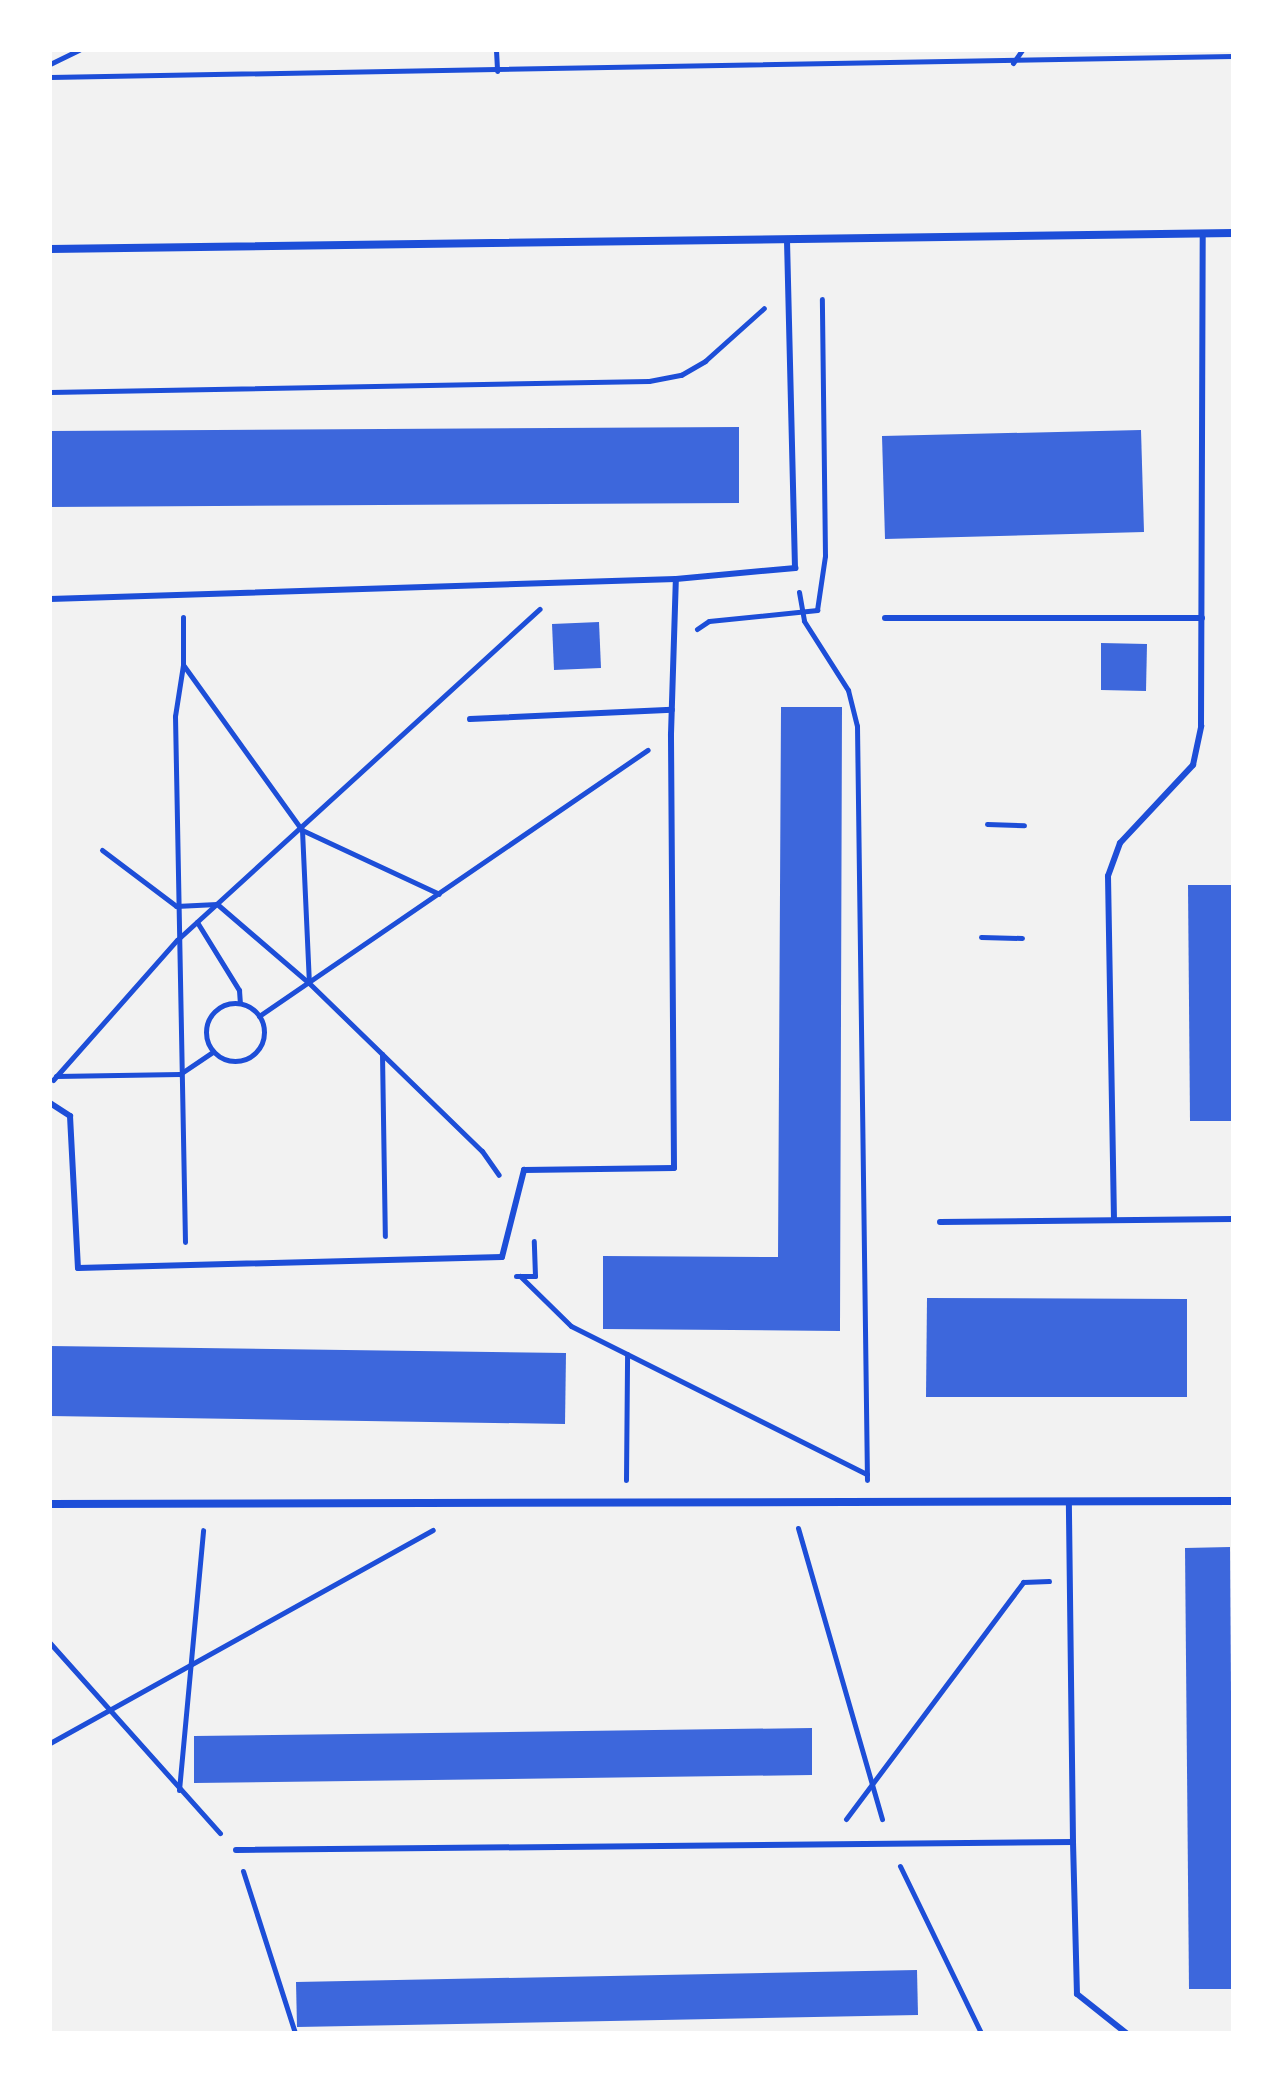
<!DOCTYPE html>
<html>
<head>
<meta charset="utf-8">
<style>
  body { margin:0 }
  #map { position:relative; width:1283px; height:2083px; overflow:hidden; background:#f2f2f2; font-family:"Work Sans",sans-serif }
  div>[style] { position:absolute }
  .building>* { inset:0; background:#3d67dc }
  .path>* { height:5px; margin:-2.5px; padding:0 2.5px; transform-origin:2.5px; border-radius:2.5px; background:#1d4ed8 }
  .path>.ring { margin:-2.5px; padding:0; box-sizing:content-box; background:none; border:5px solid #1d4ed8; border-radius:50% }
  .service>* { height:6px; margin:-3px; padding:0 3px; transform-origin:3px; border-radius:3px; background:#1d4ed8 }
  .minor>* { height:8px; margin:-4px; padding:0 4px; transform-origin:4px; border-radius:4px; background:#1d4ed8 }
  span { translate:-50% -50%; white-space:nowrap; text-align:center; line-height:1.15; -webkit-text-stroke:6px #fff; paint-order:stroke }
  .frame { position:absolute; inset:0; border:52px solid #fff; pointer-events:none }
</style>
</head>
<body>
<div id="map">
  <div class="building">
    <div style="clip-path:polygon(739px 427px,739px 503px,50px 507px,50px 431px)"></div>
    <div style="clip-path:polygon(1141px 430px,1144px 532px,885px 539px,882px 436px)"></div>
    <div style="clip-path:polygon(599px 622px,601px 668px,554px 670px,552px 624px)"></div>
    <div style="clip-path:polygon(1101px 643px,1147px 644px,1146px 691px,1101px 690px)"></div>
    <div style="clip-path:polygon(781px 707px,842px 707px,840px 1331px,603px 1329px,603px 1256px,778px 1257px)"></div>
    <div style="clip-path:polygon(1188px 885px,1233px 885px,1233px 1121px,1190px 1121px)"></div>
    <div style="clip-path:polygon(927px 1298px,1187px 1299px,1187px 1397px,926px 1397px)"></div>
    <div style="clip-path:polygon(50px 1346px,566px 1353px,565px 1424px,50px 1416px)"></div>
    <div style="clip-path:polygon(1230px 1547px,1233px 1989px,1189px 1989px,1185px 1548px)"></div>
    <div style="clip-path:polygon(812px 1728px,812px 1775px,194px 1783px,194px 1736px)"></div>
    <div style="clip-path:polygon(917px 1970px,918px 2015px,297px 2027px,296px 1982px)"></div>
  </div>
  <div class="path">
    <div style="left:496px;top:50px;width:21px;rotate:87deg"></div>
    <div style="left:1013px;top:63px;width:16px;rotate:-55deg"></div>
    <div style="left:50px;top:64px;width:32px;rotate:-26deg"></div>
    <div style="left:50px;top:77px;width:1183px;rotate:-1.02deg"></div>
    <div style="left:50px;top:392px;width:599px;rotate:-1.05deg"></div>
    <div style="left:649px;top:381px;width:33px;rotate:-11deg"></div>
    <div style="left:681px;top:375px;width:28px;rotate:-30deg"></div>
    <div style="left:705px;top:361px;width:79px;rotate:-41.9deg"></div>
    <div style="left:799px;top:592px;width:29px;rotate:80deg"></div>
    <div style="left:804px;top:621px;width:82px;rotate:57.5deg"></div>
    <div style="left:848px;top:690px;width:37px;rotate:76deg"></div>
    <div style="left:857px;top:726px;width:754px;rotate:89.24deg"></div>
    <div style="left:183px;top:617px;width:48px;rotate:90deg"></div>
    <div style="left:183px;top:665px;width:52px;rotate:98.9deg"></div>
    <div style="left:175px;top:716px;width:526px;rotate:88.91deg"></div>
    <div style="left:697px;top:629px;width:14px;rotate:-34deg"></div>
    <div style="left:709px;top:621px;width:109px;rotate:-5.8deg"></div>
    <div style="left:817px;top:610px;width:55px;rotate:-81.6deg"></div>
    <div style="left:825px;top:556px;width:257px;rotate:-90.7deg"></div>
    <div style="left:184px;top:666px;width:202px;rotate:54.3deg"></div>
    <div style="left:302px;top:830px;width:153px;rotate:87.4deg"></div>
    <div style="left:309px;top:983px;width:241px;rotate:44.2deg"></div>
    <div style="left:482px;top:1151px;width:29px;rotate:55deg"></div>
    <div style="left:987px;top:824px;width:37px;rotate:2deg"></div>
    <div style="left:302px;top:830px;width:151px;rotate:25deg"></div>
    <div style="left:102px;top:850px;width:93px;rotate:37.1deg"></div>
    <div style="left:176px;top:906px;width:41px;rotate:-2.8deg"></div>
    <div style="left:217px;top:904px;width:121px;rotate:40.7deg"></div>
    <div style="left:197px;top:922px;width:80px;rotate:58.3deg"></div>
    <div style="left:239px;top:990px;width:13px;rotate:86deg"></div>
    <div style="left:981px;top:937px;width:41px;rotate:1.4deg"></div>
    <div class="ring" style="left:206px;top:1003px;width:53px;height:53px"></div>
    <div style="left:259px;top:1016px;width:471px;rotate:-34.4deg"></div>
    <div style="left:382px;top:1054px;width:182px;rotate:89.1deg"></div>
    <div style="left:56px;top:1076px;width:124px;rotate:-0.9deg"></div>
    <div style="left:180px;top:1074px;width:40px;rotate:-34deg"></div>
    <div style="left:53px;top:1080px;width:187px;rotate:-48.5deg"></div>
    <div style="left:177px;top:940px;width:491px;rotate:-42.4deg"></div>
    <div style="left:516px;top:1276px;width:19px"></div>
    <div style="left:535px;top:1276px;width:35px;rotate:-92deg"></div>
    <div style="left:520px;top:1276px;width:71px;rotate:44.4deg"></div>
    <div style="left:571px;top:1326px;width:331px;rotate:26.6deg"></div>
    <div style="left:626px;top:1480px;width:126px;rotate:-89.5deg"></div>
    <div style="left:798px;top:1528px;width:303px;rotate:73.9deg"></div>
    <div style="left:50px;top:1643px;width:255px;rotate:48.2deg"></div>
    <div style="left:50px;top:1743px;width:438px;rotate:-29.1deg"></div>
    <div style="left:179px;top:1790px;width:261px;rotate:-84.7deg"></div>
    <div style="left:846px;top:1819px;width:296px;rotate:-53.2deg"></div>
    <div style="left:1023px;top:1582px;width:26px;rotate:-2deg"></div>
    <div style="left:900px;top:1866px;width:186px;rotate:64.1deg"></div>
    <div style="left:243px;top:1871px;width:170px;rotate:72.2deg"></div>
  </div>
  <div class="service">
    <div style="left:50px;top:599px;width:626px;rotate:-1.83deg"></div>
    <div style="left:676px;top:579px;width:120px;rotate:-5.3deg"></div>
    <div style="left:795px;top:568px;width:328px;rotate:-91.4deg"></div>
    <div style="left:885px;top:618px;width:317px"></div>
    <div style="left:470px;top:719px;width:202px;rotate:-2.6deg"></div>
    <div style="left:50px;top:1103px;width:24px;rotate:33deg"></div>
    <div style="left:70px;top:1116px;width:152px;rotate:87deg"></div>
    <div style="left:78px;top:1268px;width:424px;rotate:-1.5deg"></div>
    <div style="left:502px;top:1257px;width:90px;rotate:-75.8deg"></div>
    <div style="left:524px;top:1170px;width:150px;rotate:-0.8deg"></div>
    <div style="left:674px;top:1168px;width:434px;rotate:-90.4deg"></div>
    <div style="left:671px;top:734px;width:155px;rotate:-88.2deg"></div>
    <div style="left:1114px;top:1220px;width:344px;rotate:-91deg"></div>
    <div style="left:1108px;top:876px;width:35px;rotate:-70deg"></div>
    <div style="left:1120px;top:843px;width:107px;rotate:-46.9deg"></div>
    <div style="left:1193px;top:765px;width:40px;rotate:-78deg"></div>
    <div style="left:1201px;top:726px;width:492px;rotate:-89.8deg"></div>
    <div style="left:940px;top:1222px;width:293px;rotate:-0.6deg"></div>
    <div style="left:1073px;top:1842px;width:152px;rotate:88.5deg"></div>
    <div style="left:1077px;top:1994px;width:63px;rotate:38.5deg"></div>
    <div style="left:236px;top:1850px;width:837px;rotate:-0.55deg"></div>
    <div style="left:1073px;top:1842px;width:340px;rotate:-90.7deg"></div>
  </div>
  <div class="minor">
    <div style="left:50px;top:249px;width:1183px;rotate:-0.77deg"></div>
    <div style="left:50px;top:1504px;width:1183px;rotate:-0.15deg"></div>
  </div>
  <div class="frame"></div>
</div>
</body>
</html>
